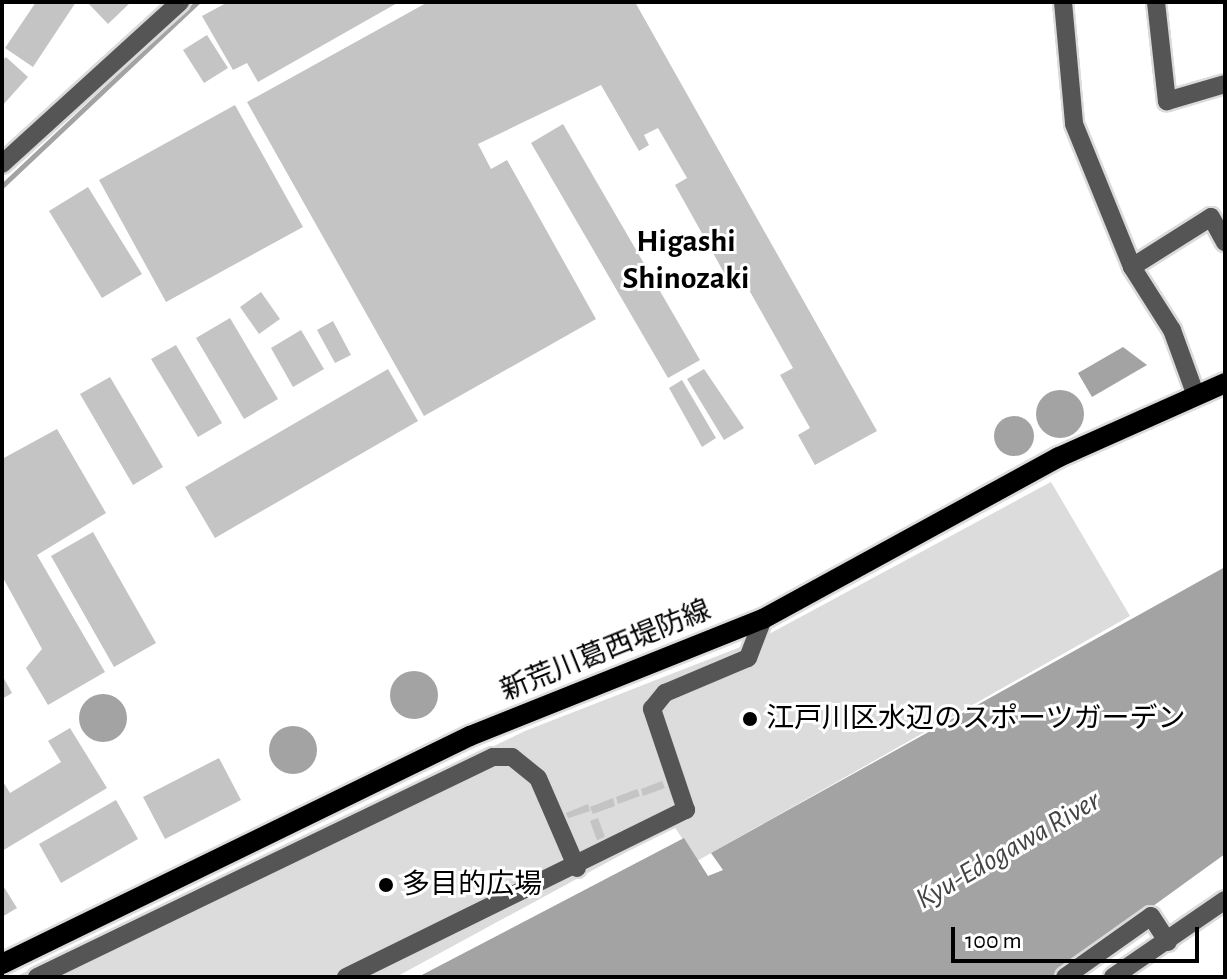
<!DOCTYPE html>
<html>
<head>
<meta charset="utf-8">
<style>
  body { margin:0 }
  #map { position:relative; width:1227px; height:979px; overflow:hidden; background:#fff; font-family:"Alegreya Sans","Noto Sans JP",sans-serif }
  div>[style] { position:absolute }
  .green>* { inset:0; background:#dcdcdc }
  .water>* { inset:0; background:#a3a3a3 }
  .round { border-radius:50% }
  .stream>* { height:5px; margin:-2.5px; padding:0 2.5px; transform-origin:2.5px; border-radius:2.5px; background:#a3a3a3 }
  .building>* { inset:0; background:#c4c4c4 }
  .roads { filter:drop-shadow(2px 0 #dbdbdb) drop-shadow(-2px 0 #dbdbdb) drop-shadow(0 2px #dbdbdb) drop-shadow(0 -2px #dbdbdb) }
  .minor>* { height:18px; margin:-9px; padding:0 9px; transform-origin:9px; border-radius:9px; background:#555 }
  .major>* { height:20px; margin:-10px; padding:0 10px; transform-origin:10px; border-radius:10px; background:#000 }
  .dots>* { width:22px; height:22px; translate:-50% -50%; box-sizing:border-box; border:4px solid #fff; border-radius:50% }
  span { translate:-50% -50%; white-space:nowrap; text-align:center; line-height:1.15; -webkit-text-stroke:6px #fff; paint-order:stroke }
  .street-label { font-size:28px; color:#000 }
  .poi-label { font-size:28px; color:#000 }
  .left { translate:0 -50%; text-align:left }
  .water-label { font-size:30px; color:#444; font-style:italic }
  .quarter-label { font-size:32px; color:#000; font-weight:700 }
  .frame { position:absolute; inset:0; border:4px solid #000; pointer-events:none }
  .scale { position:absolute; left:951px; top:927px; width:248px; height:36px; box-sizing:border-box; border:4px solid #000; border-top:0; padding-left:10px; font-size:24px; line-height:28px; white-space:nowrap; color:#000; -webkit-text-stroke:6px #fff; paint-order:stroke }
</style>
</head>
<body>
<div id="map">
  <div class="green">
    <div style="clip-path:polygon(1051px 482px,1130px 616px,697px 861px,674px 826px,396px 977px,15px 977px,525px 731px,756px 641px)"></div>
  </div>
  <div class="water">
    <div style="clip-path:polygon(1123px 347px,1147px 365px,1092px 397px,1078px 373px)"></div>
    <div class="round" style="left:1036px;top:390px;width:48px;height:48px"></div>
    <div class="round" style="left:994px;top:416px;width:40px;height:40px"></div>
    <div style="clip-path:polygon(1225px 567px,1225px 854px,1055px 977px,418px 977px,684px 838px,708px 876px,723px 870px,711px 853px)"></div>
    <div class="round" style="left:390px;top:671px;width:48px;height:48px"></div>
    <div class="round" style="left:79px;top:694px;width:48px;height:48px"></div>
    <div class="round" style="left:269px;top:726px;width:48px;height:48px"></div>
  </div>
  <div class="stream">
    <div style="left:2px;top:186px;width:268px;rotate:-43.3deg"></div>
  </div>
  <div class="building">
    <div style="clip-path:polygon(36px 2px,76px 2px,33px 67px,5px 48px)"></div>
    <div style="clip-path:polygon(87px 2px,131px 2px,108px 24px)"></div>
    <div style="clip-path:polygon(228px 2px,399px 2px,258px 82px,247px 63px,233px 70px,202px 16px)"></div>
    <div style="clip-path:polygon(428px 2px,635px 2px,877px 431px,815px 465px,798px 435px,810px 428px,780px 375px,793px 368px,744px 281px,732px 287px,675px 185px,687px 178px,658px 128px,644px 135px,649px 145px,639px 151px,601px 85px,478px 144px,491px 169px,507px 160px,596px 319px,424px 416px,247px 102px)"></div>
    <div style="clip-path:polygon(207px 35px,228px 68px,204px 83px,183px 50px)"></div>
    <div style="clip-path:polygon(6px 57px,28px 77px,2px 106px,2px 61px)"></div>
    <div style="clip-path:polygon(235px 105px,303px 227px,166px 302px,99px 180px)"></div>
    <div style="clip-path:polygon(563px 124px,700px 360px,668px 378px,531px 143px)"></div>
    <div style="clip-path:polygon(88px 187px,142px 274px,102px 298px,49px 211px)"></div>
    <div style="clip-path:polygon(261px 292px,280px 319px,259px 334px,240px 307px)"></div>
    <div style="clip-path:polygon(230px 318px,278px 399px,244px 419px,196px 338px)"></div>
    <div style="clip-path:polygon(333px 321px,351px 355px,335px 363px,317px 330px)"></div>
    <div style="clip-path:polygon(301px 330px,324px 369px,293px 387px,271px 348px)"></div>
    <div style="clip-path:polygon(176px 345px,222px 423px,198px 437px,151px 359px)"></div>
    <div style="clip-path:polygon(388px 369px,418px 421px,215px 538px,185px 487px)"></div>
    <div style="clip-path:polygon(704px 369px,744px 428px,724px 440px,687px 379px)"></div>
    <div style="clip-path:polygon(110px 377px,163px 467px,133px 485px,80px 394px)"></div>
    <div style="clip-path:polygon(682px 380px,716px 438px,702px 447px,669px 388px)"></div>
    <div style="clip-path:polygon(57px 429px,106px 513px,37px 555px,105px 672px,48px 705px,26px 668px,42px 649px,2px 576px,2px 459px)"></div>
    <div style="clip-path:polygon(93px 532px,156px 643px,114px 667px,51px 556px)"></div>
    <div style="clip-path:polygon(2px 675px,12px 693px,2px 699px)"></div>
    <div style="clip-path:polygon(70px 728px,107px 788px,2px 851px,2px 780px,10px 793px,61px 762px,48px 741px)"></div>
    <div style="clip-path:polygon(219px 758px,241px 800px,165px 839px,143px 797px)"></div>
    <div style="clip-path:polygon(662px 781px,665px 788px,643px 796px,641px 789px)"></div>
    <div style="clip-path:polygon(637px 789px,640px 796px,618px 804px,616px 797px)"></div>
    <div style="clip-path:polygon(613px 798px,615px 806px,593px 814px,590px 807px)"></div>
    <div style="clip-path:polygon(116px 800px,138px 839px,61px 883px,39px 844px)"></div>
    <div style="clip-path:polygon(588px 804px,590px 811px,563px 820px,561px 815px)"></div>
    <div style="clip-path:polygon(598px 818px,606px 840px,598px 843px,590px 821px)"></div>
    <div style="clip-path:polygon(2px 884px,17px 908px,2px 917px)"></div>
  </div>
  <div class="roads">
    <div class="minor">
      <div style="left:1063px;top:2px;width:122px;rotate:84.8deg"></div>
      <div style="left:1074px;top:124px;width:154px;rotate:67.9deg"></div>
      <div style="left:1132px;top:267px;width:75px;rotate:57.6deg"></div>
      <div style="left:1172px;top:330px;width:70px;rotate:70deg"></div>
      <div style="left:1156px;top:2px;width:100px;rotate:83.7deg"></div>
      <div style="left:1167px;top:101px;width:60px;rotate:-16.3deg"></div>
      <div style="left:2px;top:164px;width:241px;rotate:-42.3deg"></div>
      <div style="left:1132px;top:267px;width:93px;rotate:-32.3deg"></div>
      <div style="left:1211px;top:217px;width:29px;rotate:61deg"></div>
      <div style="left:37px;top:977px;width:506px;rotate:-25.76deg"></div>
      <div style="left:493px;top:757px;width:19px"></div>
      <div style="left:512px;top:757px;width:33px;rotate:39deg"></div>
      <div style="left:538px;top:778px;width:98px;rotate:66.6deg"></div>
      <div style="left:346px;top:977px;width:379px;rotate:-26.2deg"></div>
      <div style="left:686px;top:810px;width:107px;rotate:-108.6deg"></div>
      <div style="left:652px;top:709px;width:21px;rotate:-51deg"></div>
      <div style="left:665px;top:693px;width:90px;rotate:-22.9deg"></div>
      <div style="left:748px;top:658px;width:42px;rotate:-69deg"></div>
      <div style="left:1065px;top:977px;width:105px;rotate:-35.3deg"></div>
      <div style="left:1151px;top:916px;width:31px;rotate:57deg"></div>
      <div style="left:1113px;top:977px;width:136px;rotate:-34.5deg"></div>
    </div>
    <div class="major">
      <div style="left:2px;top:964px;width:521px;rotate:-25.97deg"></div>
      <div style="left:470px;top:736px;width:315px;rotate:-21.8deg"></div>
      <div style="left:763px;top:619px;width:337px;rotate:-28.7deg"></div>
      <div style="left:1059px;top:457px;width:182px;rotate:-24deg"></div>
    </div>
  </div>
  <div class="dots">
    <div style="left:750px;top:719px;background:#000"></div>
    <div style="left:386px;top:885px;background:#000"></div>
  </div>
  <div class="street-label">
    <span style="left:606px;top:651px;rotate:-22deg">新荒川葛西堤防線</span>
  </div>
  <div class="poi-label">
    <span class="left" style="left:766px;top:719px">江戸川区水辺のスポーツガーデン</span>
    <span class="left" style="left:402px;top:885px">多目的広場</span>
  </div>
  <div class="water-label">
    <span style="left:1008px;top:850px;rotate:-30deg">Kyu-Edogawa River</span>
  </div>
  <div class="quarter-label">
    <span style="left:686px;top:260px">Higashi<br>Shinozaki</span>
  </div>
  <div class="frame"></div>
  <div class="scale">100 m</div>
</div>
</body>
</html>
